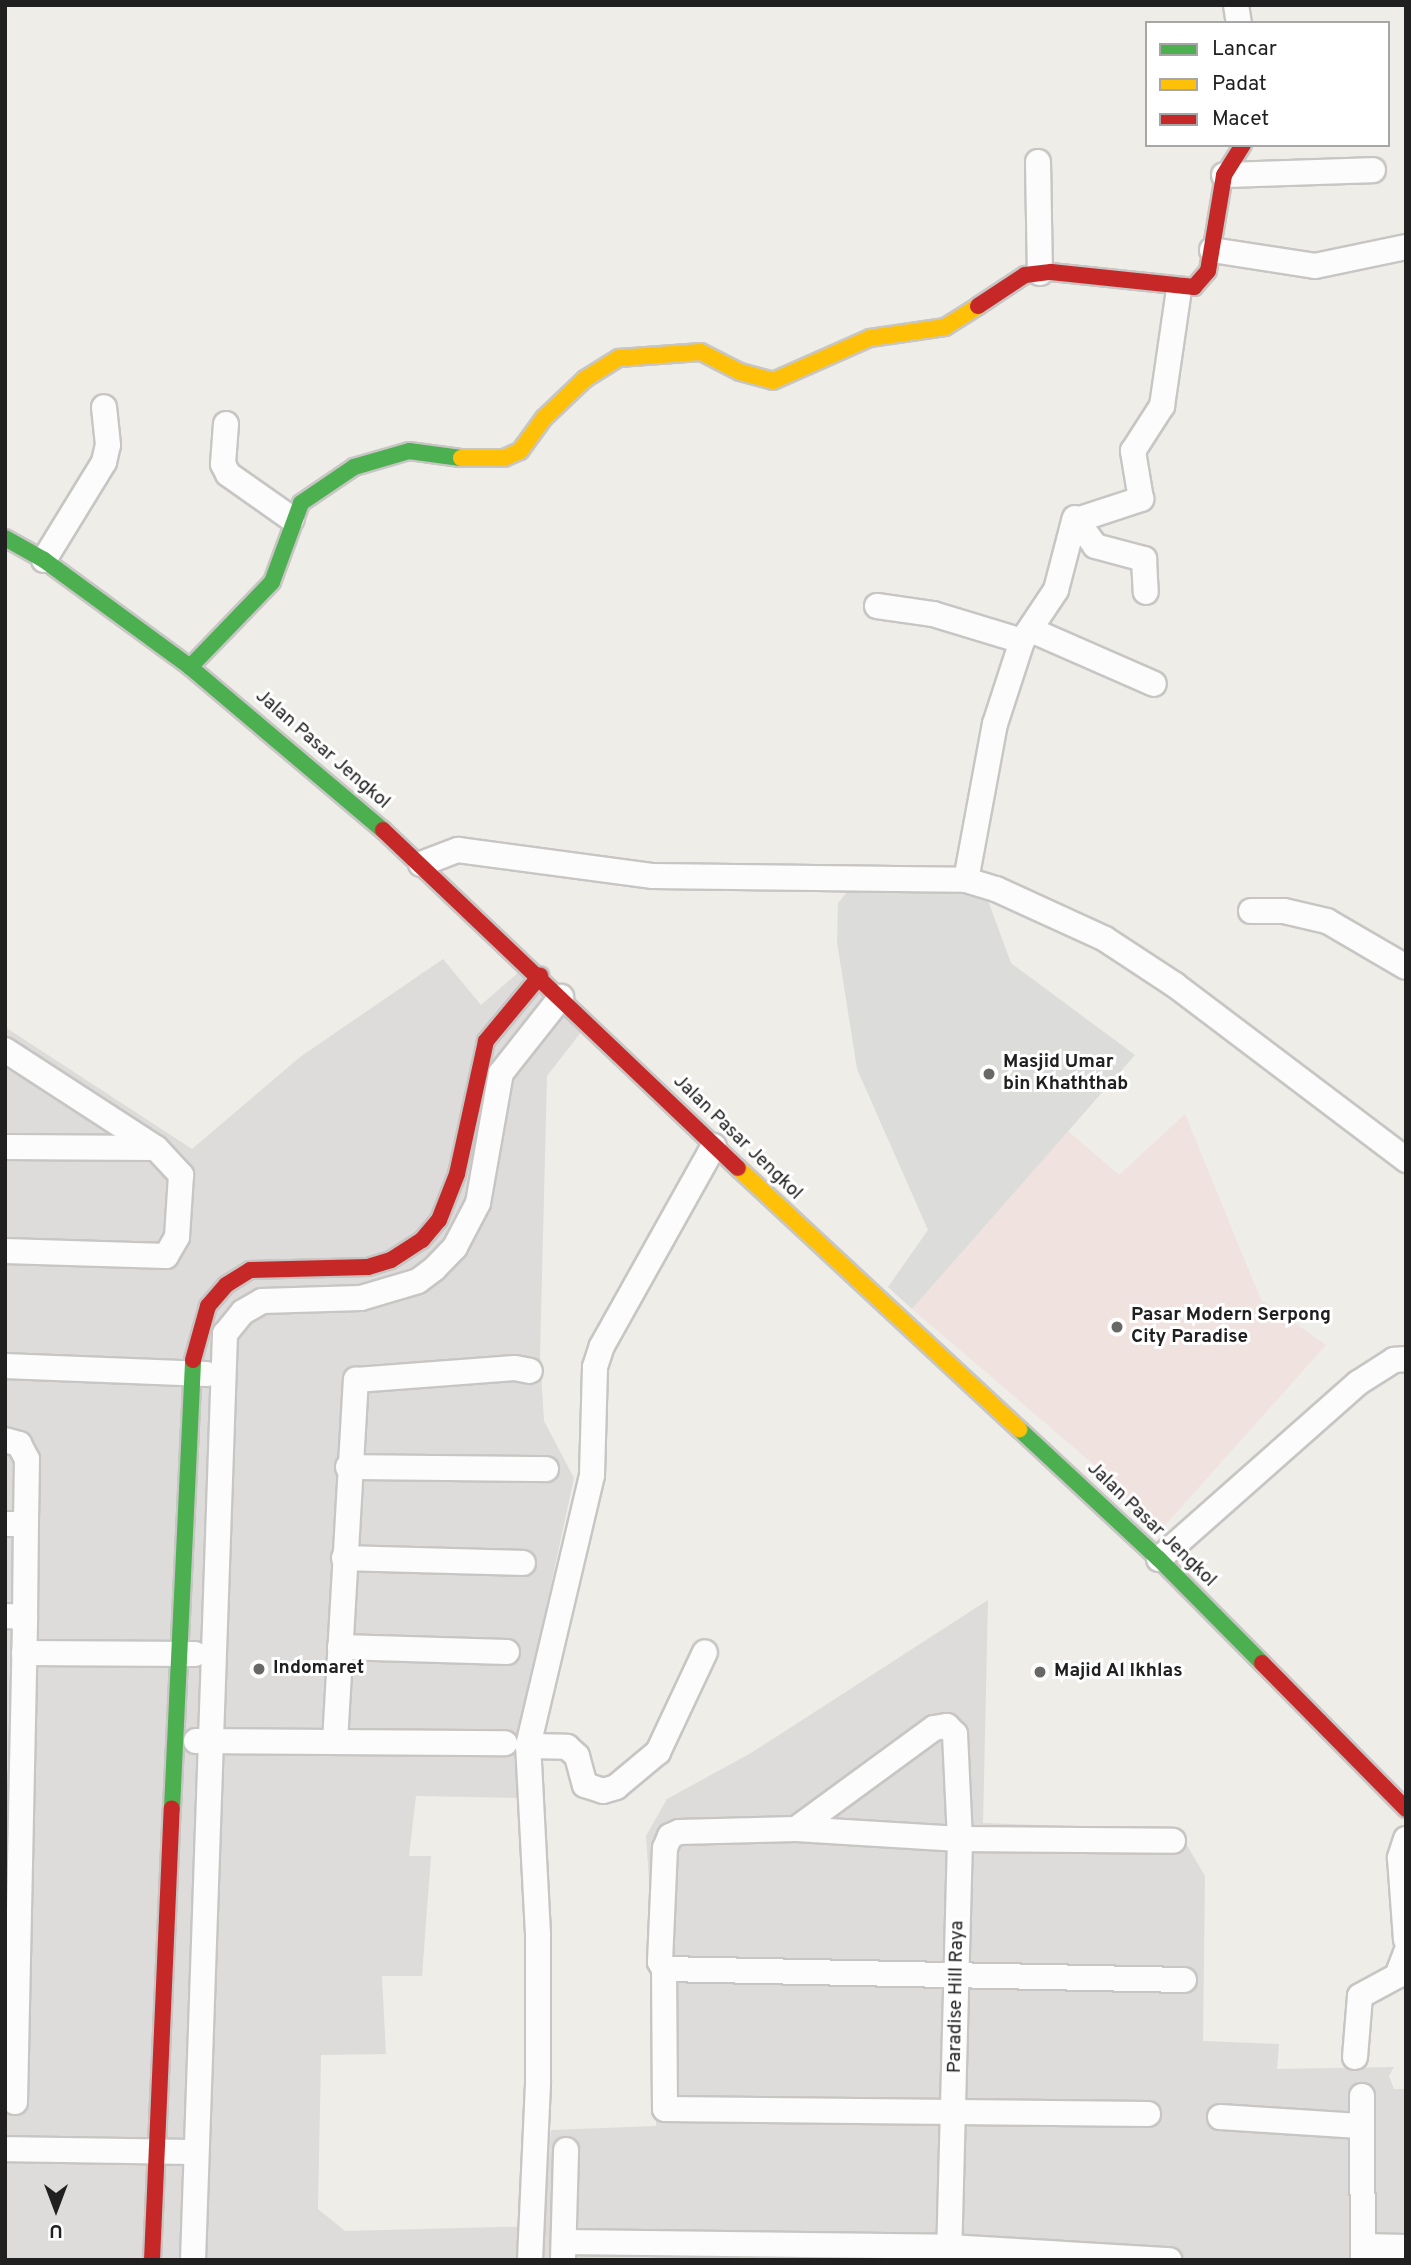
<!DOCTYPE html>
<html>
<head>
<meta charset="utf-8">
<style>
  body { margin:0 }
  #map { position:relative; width:1411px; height:2265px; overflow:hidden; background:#eeede8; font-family:Overpass,sans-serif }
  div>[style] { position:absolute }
  .residential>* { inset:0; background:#dddcda }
  .commercial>* { inset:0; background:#f0e2de }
  .religious>* { inset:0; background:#dcdcda }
  .roads { filter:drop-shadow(2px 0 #c7c6c4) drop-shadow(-2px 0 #c7c6c4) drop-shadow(0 2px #c7c6c4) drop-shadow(0 -2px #c7c6c4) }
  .street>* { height:24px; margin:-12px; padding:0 12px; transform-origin:12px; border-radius:12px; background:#fcfcfc }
  .fast>* { height:16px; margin:-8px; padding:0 8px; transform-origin:8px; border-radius:8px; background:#4caf50 }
  .slow>* { height:16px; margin:-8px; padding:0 8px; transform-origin:8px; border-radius:8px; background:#ffc107 }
  .jam>* { height:16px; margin:-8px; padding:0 8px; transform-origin:8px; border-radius:8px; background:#c62828 }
  .dots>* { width:19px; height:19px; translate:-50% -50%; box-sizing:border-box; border:4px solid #fff; border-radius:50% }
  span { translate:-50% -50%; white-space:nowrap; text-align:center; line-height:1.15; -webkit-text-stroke:6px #fff; paint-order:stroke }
  .street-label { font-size:19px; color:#202020 }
  .poi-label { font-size:19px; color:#202020; font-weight:700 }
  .left { translate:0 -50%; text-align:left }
  .frame { position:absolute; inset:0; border:7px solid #202020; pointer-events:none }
  .legend { position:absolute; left:1145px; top:21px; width:245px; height:126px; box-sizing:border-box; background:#fff; border:2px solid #a6a6a6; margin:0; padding:9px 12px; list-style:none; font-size:21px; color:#202020 }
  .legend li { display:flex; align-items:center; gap:14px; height:35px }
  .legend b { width:35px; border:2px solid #a6a6a6 }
  .north { position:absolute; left:21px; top:2174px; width:70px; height:70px; -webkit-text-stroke:5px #fff; paint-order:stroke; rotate:180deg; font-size:19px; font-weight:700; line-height:28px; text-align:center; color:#202020 }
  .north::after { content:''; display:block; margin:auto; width:24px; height:32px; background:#202020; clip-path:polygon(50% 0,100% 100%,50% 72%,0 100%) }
</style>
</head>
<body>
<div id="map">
  <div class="residential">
    <div style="clip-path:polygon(443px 959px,481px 1005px,519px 972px,582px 1031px,547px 1076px,540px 1356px,544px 1421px,574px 1478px,518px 1738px,527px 1798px,416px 1796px,409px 1856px,431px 1856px,422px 1976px,382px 1976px,386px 2054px,321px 2055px,318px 2209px,345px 2231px,543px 2226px,551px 2130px,656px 2126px,656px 1981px,646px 1836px,667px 1799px,751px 1753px,988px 1600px,983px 1823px,1178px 1830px,1205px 1876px,1203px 2041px,1279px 2044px,1277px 2069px,1394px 2067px,1389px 2076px,1394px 2089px,1406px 2089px,1406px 2260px,5px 2260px,5px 1027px,192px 1149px,300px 1057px)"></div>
  </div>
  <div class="commercial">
    <div style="clip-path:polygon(1185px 1114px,1261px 1300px,1326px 1345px,1158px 1533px,1105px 1474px,912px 1309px,1068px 1131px,1119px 1175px)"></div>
  </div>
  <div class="religious">
    <div style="clip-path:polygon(854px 884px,986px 895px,1011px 963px,1135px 1055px,912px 1309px,888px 1287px,928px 1230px,857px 1069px,837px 942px,838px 903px)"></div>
  </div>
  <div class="roads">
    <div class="street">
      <div style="left:1236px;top:5px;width:18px;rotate:81deg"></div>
      <div style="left:1038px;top:162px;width:111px;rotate:89deg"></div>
      <div style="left:1224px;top:175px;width:149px;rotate:-1.9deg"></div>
      <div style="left:1212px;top:250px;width:104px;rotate:8.8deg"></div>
      <div style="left:1315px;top:266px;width:93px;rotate:-11.8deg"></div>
      <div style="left:226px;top:424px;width:40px;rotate:94.3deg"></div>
      <div style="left:223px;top:464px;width:11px;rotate:63deg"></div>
      <div style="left:228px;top:474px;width:78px;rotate:35.1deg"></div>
      <div style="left:1075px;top:518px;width:34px;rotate:54deg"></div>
      <div style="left:1095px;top:546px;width:51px;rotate:14.9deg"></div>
      <div style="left:1144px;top:559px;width:33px;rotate:87deg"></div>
      <div style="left:44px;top:560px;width:115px;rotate:-58.5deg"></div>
      <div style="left:104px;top:462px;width:17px;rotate:-77deg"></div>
      <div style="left:108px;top:445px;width:38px;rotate:-96deg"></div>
      <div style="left:877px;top:606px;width:57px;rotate:8.1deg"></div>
      <div style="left:933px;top:614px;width:93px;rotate:16.9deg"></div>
      <div style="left:1031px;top:630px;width:134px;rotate:23.7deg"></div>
      <div style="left:421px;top:864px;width:40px;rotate:-21deg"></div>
      <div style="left:458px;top:850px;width:197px;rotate:7.6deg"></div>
      <div style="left:653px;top:876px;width:313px;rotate:0.7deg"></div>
      <div style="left:966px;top:880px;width:31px;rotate:17deg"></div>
      <div style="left:996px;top:889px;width:120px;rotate:24.6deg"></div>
      <div style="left:1105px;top:939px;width:84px;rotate:33.3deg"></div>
      <div style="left:1175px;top:985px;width:290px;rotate:37.1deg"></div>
      <div style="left:966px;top:880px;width:159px;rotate:-79.5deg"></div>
      <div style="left:995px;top:724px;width:87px;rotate:-72deg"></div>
      <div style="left:1022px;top:641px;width:61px;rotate:-56.3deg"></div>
      <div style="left:1056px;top:590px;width:71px;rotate:-75.4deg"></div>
      <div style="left:1074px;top:521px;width:71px;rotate:-18.2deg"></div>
      <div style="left:1141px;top:499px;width:49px;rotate:-99.5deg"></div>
      <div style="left:1133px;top:451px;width:54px;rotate:-57.2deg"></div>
      <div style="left:1162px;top:406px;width:118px;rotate:-81.7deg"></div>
      <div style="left:1251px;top:911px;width:33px"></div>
      <div style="left:1284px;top:911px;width:44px;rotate:13.1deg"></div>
      <div style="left:1327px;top:921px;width:91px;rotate:30.2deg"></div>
      <div style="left:5px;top:1050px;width:180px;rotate:33deg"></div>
      <div style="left:156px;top:1148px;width:37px;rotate:47deg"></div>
      <div style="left:181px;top:1175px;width:62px;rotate:93.7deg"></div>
      <div style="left:177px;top:1237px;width:22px;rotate:120deg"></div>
      <div style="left:166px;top:1256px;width:161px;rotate:-178.2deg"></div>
      <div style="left:5px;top:1147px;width:150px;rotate:0.4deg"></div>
      <div style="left:5px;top:1366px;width:202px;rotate:2.3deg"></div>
      <div style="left:5px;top:1440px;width:15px;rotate:16deg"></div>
      <div style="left:19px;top:1444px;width:17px;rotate:62deg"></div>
      <div style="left:27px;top:1459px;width:65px;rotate:90.9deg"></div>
      <div style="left:26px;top:1524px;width:21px;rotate:180deg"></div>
      <div style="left:348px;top:1467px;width:198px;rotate:0.6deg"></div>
      <div style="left:344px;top:1558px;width:179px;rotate:1.6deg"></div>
      <div style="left:1159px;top:1559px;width:266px;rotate:-41.5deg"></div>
      <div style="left:1358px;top:1383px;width:43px;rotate:-32.6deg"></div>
      <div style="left:1394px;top:1360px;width:12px;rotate:-5deg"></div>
      <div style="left:5px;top:1616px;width:20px;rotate:3deg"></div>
      <div style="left:25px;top:1617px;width:93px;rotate:-89.4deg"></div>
      <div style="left:340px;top:1647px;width:167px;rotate:1.7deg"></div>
      <div style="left:24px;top:1653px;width:171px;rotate:0.3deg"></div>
      <div style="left:196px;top:1741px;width:309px;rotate:0.4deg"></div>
      <div style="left:335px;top:1742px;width:363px;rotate:-86.7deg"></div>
      <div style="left:356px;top:1380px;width:159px;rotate:-4.3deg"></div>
      <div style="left:515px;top:1368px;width:15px;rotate:11deg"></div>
      <div style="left:528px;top:1746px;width:39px;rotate:1deg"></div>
      <div style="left:567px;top:1747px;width:13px;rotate:42deg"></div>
      <div style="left:577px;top:1756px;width:30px;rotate:75deg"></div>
      <div style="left:585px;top:1785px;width:19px;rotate:18deg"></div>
      <div style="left:603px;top:1791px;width:14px;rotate:-17deg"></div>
      <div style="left:616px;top:1787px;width:55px;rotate:-39.8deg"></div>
      <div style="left:658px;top:1752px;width:110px;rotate:-64.8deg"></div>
      <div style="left:796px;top:1829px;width:171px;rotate:-36.2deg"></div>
      <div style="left:934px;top:1728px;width:13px;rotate:-9deg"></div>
      <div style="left:947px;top:1726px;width:11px;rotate:45deg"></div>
      <div style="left:955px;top:1734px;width:105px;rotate:87.3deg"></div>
      <div style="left:960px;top:1839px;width:421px;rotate:91.5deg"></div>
      <div style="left:1406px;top:1839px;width:20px;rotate:108deg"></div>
      <div style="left:1400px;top:1858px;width:82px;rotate:85.8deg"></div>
      <div style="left:664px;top:1969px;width:520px;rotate:1.21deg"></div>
      <div style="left:1355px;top:2057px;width:61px;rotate:-85.3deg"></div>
      <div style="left:1360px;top:1996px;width:42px;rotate:-28.4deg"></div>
      <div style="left:1397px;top:1976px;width:26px;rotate:-69deg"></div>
      <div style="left:1362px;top:2096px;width:164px;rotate:89.7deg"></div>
      <div style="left:15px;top:2102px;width:485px;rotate:-88.8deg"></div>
      <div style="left:1148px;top:2114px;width:483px;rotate:-179.4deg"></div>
      <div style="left:665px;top:2109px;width:140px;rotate:-90.4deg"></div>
      <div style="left:664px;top:1969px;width:8px;rotate:-120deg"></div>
      <div style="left:660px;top:1962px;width:114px;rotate:-87.5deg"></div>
      <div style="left:665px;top:1848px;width:13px;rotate:-67deg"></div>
      <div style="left:670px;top:1836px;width:10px;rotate:-24deg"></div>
      <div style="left:679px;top:1832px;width:117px;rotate:-1.5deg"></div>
      <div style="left:796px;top:1829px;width:164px;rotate:3.5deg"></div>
      <div style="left:960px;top:1839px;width:213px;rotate:0.5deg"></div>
      <div style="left:1220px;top:2117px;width:140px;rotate:3.7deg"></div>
      <div style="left:5px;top:2149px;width:191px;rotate:0.9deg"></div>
      <div style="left:564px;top:2242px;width:385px;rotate:0.7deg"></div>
      <div style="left:949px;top:2247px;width:221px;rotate:3.4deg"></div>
      <div style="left:1363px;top:2246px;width:43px;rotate:1.3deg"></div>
      <div style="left:193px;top:2260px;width:927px;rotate:-88.02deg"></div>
      <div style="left:225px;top:1334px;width:28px;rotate:-51deg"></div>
      <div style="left:243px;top:1312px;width:22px;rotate:-30deg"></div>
      <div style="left:262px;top:1301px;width:99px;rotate:-1.7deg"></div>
      <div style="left:361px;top:1298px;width:59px;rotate:-16.6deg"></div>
      <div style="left:418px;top:1281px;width:20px;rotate:-37deg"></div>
      <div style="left:434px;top:1269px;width:30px;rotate:-46deg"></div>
      <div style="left:455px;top:1247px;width:50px;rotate:-62.4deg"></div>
      <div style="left:478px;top:1203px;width:132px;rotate:-80deg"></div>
      <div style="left:501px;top:1073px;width:97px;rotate:-51.7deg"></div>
      <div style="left:530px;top:2260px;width:179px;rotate:-87.4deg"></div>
      <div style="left:538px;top:2081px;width:147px;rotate:-90deg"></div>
      <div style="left:538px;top:1934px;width:188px;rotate:-93deg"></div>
      <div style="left:528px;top:1746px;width:278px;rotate:-76.7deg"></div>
      <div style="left:592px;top:1475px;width:108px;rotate:-88.4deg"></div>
      <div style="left:595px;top:1367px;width:22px;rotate:-72deg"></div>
      <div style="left:602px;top:1346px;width:229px;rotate:-60.8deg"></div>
      <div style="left:563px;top:2260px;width:110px;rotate:-88.4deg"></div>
    </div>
    <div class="fast">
      <div style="left:5px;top:538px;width:45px;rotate:29.4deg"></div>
      <div style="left:44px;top:560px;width:181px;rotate:36.2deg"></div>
      <div style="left:190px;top:667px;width:253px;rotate:40.2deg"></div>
      <div style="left:190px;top:667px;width:118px;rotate:-46deg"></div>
      <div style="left:272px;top:582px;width:84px;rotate:-69.8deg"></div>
      <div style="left:301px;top:503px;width:64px;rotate:-34.2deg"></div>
      <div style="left:354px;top:467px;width:57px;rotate:-16.2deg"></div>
      <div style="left:409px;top:451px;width:52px;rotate:7.7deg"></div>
      <div style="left:1019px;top:1429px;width:191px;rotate:42.9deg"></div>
      <div style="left:1159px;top:1559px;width:146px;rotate:45.3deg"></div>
      <div style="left:172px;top:1808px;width:448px;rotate:-87.3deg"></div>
    </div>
    <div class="slow">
      <div style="left:461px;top:458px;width:43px"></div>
      <div style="left:504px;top:458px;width:17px;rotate:-24deg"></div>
      <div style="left:520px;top:451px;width:41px;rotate:-54deg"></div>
      <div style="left:544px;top:418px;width:57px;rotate:-43.6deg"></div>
      <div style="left:585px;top:379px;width:40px;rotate:-32deg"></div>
      <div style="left:619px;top:358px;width:82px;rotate:-4.2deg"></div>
      <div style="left:701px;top:352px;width:44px;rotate:27.1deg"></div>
      <div style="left:740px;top:372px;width:34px;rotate:15deg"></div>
      <div style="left:773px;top:381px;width:106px;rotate:-23.9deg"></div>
      <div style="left:870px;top:338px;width:76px;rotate:-8.3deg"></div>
      <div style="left:945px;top:327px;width:39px;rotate:-32deg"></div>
      <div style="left:738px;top:1168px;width:384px;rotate:42.9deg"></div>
    </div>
    <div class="jam">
      <div style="left:978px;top:306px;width:56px;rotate:-33.4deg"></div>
      <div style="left:1025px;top:275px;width:26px;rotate:-7deg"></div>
      <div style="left:1051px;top:272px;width:144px;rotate:6deg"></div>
      <div style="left:1194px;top:287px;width:21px;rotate:-49deg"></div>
      <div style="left:1208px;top:271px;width:97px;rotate:-80.5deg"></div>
      <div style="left:1224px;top:175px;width:36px;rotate:-58deg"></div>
      <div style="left:383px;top:830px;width:490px;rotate:43.6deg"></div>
      <div style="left:193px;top:1360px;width:56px;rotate:-74.5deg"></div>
      <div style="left:208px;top:1306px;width:28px;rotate:-49deg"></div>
      <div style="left:226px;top:1285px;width:28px;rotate:-32deg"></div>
      <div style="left:250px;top:1270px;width:118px;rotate:-1.5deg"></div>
      <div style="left:368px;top:1267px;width:24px;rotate:-17deg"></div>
      <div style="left:391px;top:1260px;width:37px;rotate:-33deg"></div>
      <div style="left:422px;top:1240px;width:26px;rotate:-50deg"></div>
      <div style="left:439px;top:1220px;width:49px;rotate:-68.6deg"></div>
      <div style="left:457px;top:1174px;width:136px;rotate:-77.7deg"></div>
      <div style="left:486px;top:1041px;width:85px;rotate:-50.3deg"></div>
      <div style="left:1262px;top:1663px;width:205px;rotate:45.4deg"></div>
      <div style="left:152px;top:2260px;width:452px;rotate:-87.5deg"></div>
    </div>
  </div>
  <div class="dots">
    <div style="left:989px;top:1074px;background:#686866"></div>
    <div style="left:1117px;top:1327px;background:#686866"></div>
    <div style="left:259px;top:1669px;background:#686866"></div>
    <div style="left:1040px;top:1672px;background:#686866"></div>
  </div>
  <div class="street-label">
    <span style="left:322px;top:750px;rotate:41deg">Jalan Pasar Jengkol</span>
    <span style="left:737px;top:1138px;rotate:44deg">Jalan Pasar Jengkol</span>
    <span style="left:1151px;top:1525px;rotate:44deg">Jalan Pasar Jengkol</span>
    <span style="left:957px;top:1997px;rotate:-89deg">Paradise Hill Raya</span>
  </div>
  <div class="poi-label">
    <span class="left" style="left:1003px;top:1074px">Masjid Umar<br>bin Khaththab</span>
    <span class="left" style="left:1131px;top:1327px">Pasar Modern Serpong<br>City Paradise</span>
    <span class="left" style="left:273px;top:1669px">Indomaret</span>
    <span class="left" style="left:1054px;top:1672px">Majid Al Ikhlas</span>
  </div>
  <div class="frame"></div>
  <ul class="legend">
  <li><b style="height:9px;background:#4caf50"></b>Lancar</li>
  <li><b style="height:9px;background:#ffc107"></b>Padat</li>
  <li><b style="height:9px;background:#c62828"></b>Macet</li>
  </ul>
  <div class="north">U</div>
</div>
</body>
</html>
